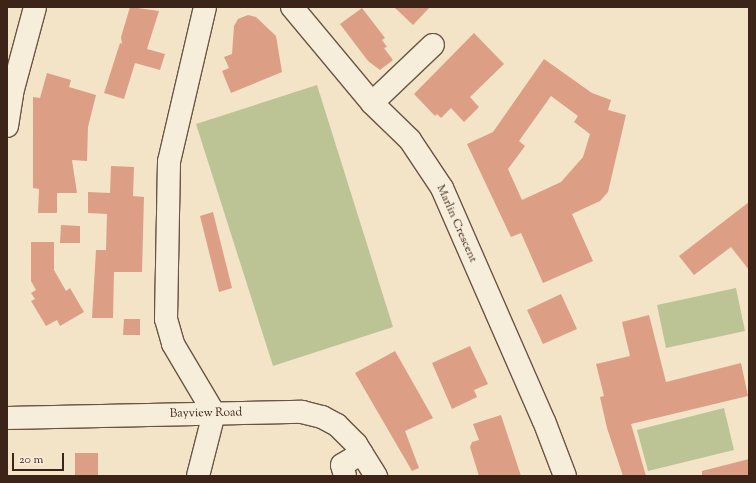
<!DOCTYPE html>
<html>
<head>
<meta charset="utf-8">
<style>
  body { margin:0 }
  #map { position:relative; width:756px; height:483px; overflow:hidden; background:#f3e4c8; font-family:"Sorts Mill Goudy",serif }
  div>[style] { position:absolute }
  .green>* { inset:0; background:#bcc495 }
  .building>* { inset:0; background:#dc9f86 }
  .roads { filter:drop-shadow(1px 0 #6a5544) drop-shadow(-1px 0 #6a5544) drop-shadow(0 1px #6a5544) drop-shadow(0 -1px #6a5544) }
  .minor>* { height:22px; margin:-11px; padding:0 11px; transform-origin:11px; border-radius:11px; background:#f7eddb }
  span { translate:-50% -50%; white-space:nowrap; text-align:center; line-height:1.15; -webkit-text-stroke:3.5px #f7eddb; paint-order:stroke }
  .street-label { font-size:12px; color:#3c2518 }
  .frame { position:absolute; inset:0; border:8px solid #3c2518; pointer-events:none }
  .scale { position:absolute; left:12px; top:453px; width:52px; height:18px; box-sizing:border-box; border:2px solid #3c2518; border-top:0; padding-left:5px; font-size:12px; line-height:14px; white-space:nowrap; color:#3c2518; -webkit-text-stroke:3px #f7eddb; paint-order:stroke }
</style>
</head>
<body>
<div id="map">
  <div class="green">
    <div style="clip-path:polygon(317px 85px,393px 327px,273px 366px,196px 124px)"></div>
    <div style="clip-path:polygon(736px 288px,745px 331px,666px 348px,657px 305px)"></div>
    <div style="clip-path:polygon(724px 408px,734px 450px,648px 471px,637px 430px)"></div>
  </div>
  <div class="building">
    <div style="clip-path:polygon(130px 7px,159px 11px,147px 49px,165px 54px,160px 70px,135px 63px,124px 99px,104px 93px,120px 43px,122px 44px,121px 37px)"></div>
    <div style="clip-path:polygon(394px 7px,430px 7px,413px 25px)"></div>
    <div style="clip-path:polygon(362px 8px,385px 38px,382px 40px,387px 47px,384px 48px,393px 60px,380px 70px,368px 61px,340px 24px)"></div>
    <div style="clip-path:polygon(248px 15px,256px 17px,276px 36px,282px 72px,231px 93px,222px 71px,229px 68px,224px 57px,232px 54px,234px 26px,238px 19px)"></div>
    <div style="clip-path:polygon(474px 33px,504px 64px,470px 97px,479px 107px,464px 122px,451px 108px,441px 118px,437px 114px,435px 116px,414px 94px)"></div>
    <div style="clip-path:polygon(evenodd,544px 59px,592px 93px,611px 100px,608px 110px,626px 115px,608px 192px,600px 201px,572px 214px,593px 261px,543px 283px,521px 233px,511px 237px,467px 144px,493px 132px,544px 59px,551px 96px,578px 116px,574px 122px,590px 134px,583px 157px,561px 182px,522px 200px,508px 169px,525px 146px,519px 141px,551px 96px)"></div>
    <div style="clip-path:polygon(47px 73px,71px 80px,69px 87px,96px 95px,88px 127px,87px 161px,72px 160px,77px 193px,57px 193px,57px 213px,38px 213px,39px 189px,33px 188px,33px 97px,40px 98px)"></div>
    <div style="clip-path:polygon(111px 166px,134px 167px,133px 196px,144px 197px,142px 272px,114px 272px,113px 318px,92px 318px,96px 250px,106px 250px,107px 214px,88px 213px,88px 192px,110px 193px)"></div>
    <div style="clip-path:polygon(749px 202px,749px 270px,731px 247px,694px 275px,679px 256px)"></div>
    <div style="clip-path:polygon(213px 212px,232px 288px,219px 292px,200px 216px)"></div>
    <div style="clip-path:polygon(61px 225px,80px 226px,80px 243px,60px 243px)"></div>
    <div style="clip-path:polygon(31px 242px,54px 242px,54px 270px,66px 291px,70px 288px,84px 312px,60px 326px,57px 320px,46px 326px,31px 301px,35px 299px,31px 293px,36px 290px,31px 281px)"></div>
    <div style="clip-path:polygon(561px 294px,577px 329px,543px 344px,527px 310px)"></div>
    <div style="clip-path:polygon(649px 315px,666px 382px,741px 363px,748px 396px,631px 424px,646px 476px,623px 476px,607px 428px,600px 397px,604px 396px,596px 364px,630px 356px,622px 322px)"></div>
    <div style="clip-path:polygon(124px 319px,140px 319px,140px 335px,123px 335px)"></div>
    <div style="clip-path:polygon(470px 346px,488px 384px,474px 390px,477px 397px,452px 409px,432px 363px)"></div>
    <div style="clip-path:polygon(395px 351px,433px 418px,405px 431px,419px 468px,412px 471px,355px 373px)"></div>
    <div style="clip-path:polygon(501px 415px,521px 476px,479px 476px,470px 447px,472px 442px,479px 440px,473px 424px)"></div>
    <div style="clip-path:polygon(75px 453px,98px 453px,98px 476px,75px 476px)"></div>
    <div style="clip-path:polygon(749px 459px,749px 476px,702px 476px,702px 471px)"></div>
  </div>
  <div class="roads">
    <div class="minor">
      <div style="left:205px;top:7px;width:159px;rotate:103.1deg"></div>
      <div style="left:169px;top:162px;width:157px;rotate:91.1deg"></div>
      <div style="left:166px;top:319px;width:26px;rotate:74deg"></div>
      <div style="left:173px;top:344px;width:80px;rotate:59.3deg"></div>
      <div style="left:292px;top:7px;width:125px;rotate:50.2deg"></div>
      <div style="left:372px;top:103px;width:53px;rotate:44.2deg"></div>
      <div style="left:410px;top:140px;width:58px;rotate:56.3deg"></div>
      <div style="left:442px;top:188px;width:254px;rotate:66.4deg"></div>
      <div style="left:544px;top:421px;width:59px;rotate:69.1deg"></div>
      <div style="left:372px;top:103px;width:84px;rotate:-43.6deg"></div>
      <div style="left:7px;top:126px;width:33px;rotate:-81deg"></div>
      <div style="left:12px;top:93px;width:89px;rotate:-75deg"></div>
      <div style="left:7px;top:418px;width:295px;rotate:-1.2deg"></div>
      <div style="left:302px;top:412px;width:21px;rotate:14deg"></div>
      <div style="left:322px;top:417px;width:17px;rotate:28deg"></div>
      <div style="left:337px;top:425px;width:27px;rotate:45deg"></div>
      <div style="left:356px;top:444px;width:38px;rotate:58deg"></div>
      <div style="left:198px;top:476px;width:65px;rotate:-75.7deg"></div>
      <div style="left:345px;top:476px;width:11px;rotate:-105deg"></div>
      <div style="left:342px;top:465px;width:23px;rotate:-31deg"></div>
    </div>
  </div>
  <div class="street-label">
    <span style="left:456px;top:224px;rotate:66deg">Marlin Crescent</span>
    <span style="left:206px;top:414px;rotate:-1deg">Bayview Road</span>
  </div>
  <div class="frame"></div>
  <div class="scale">20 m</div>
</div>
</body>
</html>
